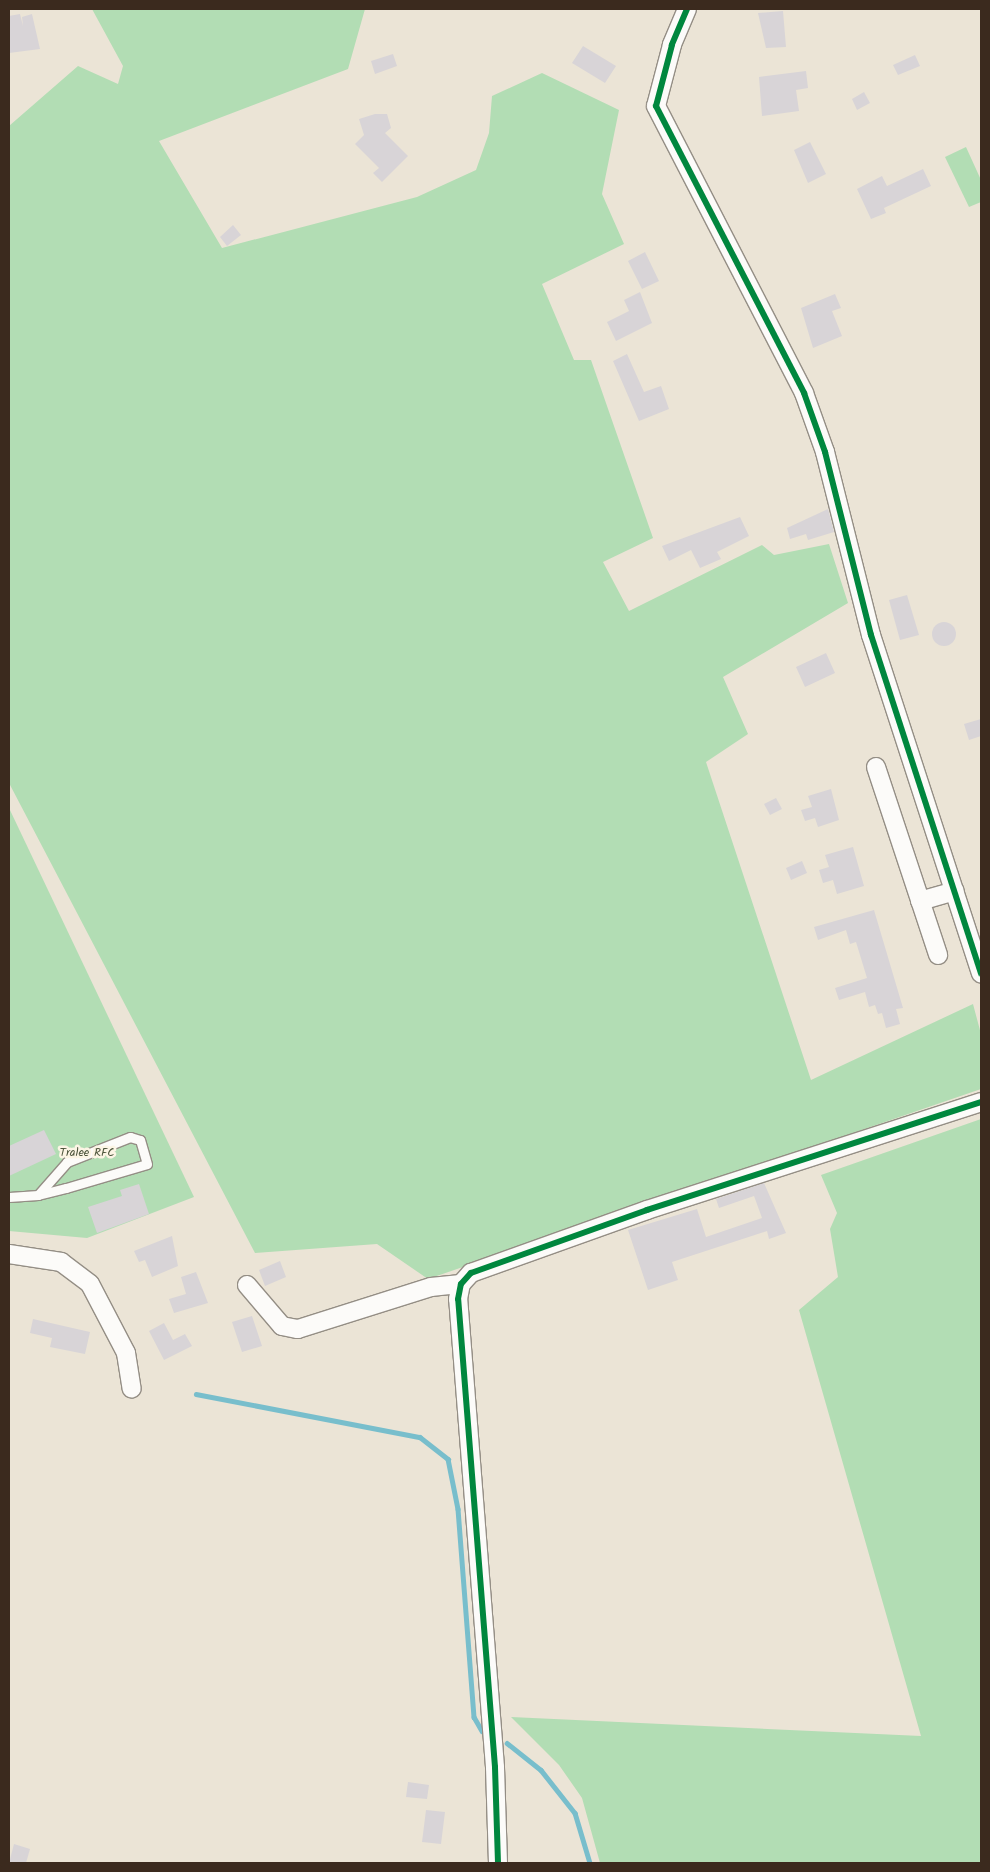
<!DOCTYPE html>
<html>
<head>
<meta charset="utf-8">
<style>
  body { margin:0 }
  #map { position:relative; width:990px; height:1872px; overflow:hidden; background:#ebe4d6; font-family:Kalam,sans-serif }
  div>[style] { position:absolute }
  .green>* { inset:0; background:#b2ddb4 }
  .stream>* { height:4.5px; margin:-2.25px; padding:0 2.25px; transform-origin:2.25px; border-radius:2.25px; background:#78becc }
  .building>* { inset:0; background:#d8d4d7 }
  .round { border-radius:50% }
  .roads { filter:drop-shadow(1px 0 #948e85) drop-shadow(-1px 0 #948e85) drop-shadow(0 1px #948e85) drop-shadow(0 -1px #948e85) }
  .lane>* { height:9px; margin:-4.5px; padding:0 4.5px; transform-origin:4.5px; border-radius:4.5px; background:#fcfbf9 }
  .street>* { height:18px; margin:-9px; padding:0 9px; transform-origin:9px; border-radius:9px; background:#fcfbf9 }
  .cycleway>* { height:6px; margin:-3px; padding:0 3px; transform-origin:3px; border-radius:3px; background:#00873e }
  span { translate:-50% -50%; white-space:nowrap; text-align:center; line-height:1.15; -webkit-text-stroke:5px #fcf5e5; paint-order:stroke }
  .park-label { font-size:12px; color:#4d553c }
  .frame { position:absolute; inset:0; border:10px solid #3b2a1e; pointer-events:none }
</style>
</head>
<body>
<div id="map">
  <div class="green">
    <div style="clip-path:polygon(92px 9px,365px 9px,348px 69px,159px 141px,222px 248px,417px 197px,476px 170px,489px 133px,492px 96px,542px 73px,619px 110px,602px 194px,624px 244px,542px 284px,574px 360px,591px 360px,653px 538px,603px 562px,629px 611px,762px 545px,774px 555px,829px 544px,848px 603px,723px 677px,748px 734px,706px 762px,811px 1080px,973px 1004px,981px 1034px,981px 1089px,428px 1279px,377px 1244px,255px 1253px,9px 783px,9px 126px,78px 66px,118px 84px,123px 66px)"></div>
    <div style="clip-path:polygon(966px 147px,981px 180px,981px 202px,969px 207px,945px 157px)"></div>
    <div style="clip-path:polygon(9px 808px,194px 1197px,87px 1238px,9px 1231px)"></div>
    <div style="clip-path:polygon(981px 1119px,981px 1863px,600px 1863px,582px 1798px,559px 1765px,511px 1717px,921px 1736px,799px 1310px,838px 1277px,830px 1229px,837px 1213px,821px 1175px)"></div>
  </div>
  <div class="stream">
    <div style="left:196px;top:1394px;width:228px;rotate:10.9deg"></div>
    <div style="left:420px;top:1437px;width:36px;rotate:38deg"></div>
    <div style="left:448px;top:1459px;width:51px;rotate:78.7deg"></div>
    <div style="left:458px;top:1509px;width:209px;rotate:85.6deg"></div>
    <div style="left:474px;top:1717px;width:16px;rotate:60deg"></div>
    <div style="left:507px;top:1743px;width:43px;rotate:38.5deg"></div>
    <div style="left:541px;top:1770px;width:55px;rotate:51.7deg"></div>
    <div style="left:575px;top:1813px;width:52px;rotate:73.3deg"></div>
  </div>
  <div class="building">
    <div style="clip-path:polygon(783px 11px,786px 47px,766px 48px,758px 13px)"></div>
    <div style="clip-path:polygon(20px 14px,23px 26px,22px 17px,32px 14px,40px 49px,9px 53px,9px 16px)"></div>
    <div style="clip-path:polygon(583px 46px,616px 66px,605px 83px,572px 63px)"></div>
    <div style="clip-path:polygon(393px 54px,397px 66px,375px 74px,371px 61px)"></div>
    <div style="clip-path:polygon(915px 55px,920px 66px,898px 75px,893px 65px)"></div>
    <div style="clip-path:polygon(806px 71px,808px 88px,796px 90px,799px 111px,762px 116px,759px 77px)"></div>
    <div style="clip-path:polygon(864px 92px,870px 103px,857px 110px,852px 99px)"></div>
    <div style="clip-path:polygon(375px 114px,387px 114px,391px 128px,385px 133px,408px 156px,382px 182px,373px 173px,379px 168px,355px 144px,364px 135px,359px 119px)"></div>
    <div style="clip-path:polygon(810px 142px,826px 174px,808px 183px,794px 150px)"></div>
    <div style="clip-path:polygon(923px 169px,931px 186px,884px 208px,886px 213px,871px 219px,857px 189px,882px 176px,887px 186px)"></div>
    <div style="clip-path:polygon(233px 225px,241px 235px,227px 246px,220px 237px)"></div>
    <div style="clip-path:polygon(645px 252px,659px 281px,642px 289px,628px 261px)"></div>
    <div style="clip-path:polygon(640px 292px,652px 323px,616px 341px,607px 322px,629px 311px,624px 300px)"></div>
    <div style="clip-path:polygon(835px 294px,841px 308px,832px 311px,842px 336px,813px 348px,801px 308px)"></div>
    <div style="clip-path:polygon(627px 354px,644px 392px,661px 386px,669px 409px,639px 421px,613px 361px)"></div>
    <div style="clip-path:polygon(828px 509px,834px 532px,808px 540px,806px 534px,790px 539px,787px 528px)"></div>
    <div style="clip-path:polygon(740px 517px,749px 536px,717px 552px,721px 559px,700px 568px,691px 550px,669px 561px,662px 546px)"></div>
    <div style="clip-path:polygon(907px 595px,919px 635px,900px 640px,889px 600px)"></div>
    <div class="round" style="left:932px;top:622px;width:24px;height:24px"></div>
    <div style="clip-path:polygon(826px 653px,835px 673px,805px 687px,796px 667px)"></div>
    <div style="clip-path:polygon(981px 719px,981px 736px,969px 740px,964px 724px)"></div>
    <div style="clip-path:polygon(831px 789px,839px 820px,818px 827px,815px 818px,805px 821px,801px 810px,812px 807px,808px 796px)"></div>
    <div style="clip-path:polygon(776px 798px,782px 809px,770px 815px,764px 804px)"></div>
    <div style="clip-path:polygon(853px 847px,864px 886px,837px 894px,833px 880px,823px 883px,819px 870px,829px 867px,825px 855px)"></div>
    <div style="clip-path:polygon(802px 861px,807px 873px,791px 880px,786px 868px)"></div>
    <div style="clip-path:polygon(874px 910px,903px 1008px,896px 1009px,900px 1024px,886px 1028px,882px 1013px,878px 1014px,875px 1005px,869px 1007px,865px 992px,839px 1000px,835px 988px,867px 978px,856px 942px,850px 944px,846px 930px,818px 940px,814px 927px)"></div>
    <div style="clip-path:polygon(44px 1130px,56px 1154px,9px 1176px,9px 1146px)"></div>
    <div style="clip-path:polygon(764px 1183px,786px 1233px,769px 1239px,767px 1231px,672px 1262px,678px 1280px,648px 1290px,628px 1230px,697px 1209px,706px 1237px,762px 1218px,754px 1196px,719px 1208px,716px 1199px)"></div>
    <div style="clip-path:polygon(139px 1184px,149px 1214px,97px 1233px,88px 1207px,122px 1196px,120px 1190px)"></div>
    <div style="clip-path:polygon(172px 1236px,178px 1266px,152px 1277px,145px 1260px,139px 1262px,134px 1251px)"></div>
    <div style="clip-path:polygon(280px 1261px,286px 1277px,265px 1286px,259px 1270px)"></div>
    <div style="clip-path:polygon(196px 1272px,208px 1303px,174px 1313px,169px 1299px,186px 1294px,181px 1277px)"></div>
    <div style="clip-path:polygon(252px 1316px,262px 1346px,242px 1352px,232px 1322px)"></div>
    <div style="clip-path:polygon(33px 1319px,90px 1332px,85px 1354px,50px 1347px,52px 1338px,30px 1333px)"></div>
    <div style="clip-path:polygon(164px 1323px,173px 1340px,185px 1334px,192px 1346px,164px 1360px,149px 1331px)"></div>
    <div style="clip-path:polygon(408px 1782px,429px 1785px,427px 1799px,406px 1797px)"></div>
    <div style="clip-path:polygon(426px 1810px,445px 1812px,441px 1844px,422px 1842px)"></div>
    <div style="clip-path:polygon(14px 1844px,30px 1849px,26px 1863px,9px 1863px)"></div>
  </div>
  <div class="roads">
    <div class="lane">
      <div style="left:9px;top:1197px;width:29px;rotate:-4deg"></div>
      <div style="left:38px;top:1195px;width:29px;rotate:-14deg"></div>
      <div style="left:66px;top:1188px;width:84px;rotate:-16.5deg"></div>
      <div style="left:147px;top:1164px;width:25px;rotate:-106deg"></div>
      <div style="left:140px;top:1140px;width:10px;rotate:-163deg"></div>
      <div style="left:130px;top:1137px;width:68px;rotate:158.4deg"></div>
      <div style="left:67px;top:1162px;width:44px;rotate:131.3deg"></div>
    </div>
    <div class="street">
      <div style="left:687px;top:9px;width:39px;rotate:113deg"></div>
      <div style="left:672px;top:45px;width:63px;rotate:104.7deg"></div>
      <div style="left:656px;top:106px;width:323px;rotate:62.7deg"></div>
      <div style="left:804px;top:393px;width:63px;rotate:70.4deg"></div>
      <div style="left:825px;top:452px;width:189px;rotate:75.9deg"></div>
      <div style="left:871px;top:635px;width:356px;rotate:72deg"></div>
      <div style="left:876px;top:767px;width:198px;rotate:71.7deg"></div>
      <div style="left:920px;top:901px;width:36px;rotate:-16deg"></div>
      <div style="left:9px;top:1254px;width:53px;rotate:8.7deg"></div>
      <div style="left:61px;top:1262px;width:36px;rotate:37deg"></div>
      <div style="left:90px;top:1284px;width:78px;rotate:62.4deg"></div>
      <div style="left:126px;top:1353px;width:36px;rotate:81deg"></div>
      <div style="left:247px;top:1285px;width:54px;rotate:49.5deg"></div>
      <div style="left:282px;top:1326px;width:16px;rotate:11deg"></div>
      <div style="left:298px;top:1329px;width:139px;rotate:-17.5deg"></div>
      <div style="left:431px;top:1287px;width:30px;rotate:-6deg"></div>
      <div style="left:498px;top:1863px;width:96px;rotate:-91.8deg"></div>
      <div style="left:495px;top:1767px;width:469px;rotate:-94.5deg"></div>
      <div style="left:458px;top:1299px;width:15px;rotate:-79deg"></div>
      <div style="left:461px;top:1284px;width:15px;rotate:-48deg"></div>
      <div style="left:471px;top:1273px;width:187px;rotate:-19.7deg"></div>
      <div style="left:647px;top:1210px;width:351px;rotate:-17.9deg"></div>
    </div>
  </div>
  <div class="cycleway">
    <div style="left:687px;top:9px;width:39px;rotate:113deg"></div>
    <div style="left:672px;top:45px;width:63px;rotate:104.7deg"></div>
    <div style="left:656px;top:106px;width:323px;rotate:62.7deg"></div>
    <div style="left:804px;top:393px;width:63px;rotate:70.4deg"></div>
    <div style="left:825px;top:452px;width:189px;rotate:75.9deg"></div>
    <div style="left:871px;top:635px;width:356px;rotate:72deg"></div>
    <div style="left:498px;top:1863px;width:96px;rotate:-91.8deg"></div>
    <div style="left:495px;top:1767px;width:469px;rotate:-94.5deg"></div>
    <div style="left:458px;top:1299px;width:15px;rotate:-79deg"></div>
    <div style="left:461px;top:1284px;width:15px;rotate:-48deg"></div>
    <div style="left:471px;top:1273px;width:187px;rotate:-19.7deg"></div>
    <div style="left:647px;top:1210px;width:351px;rotate:-17.9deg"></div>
  </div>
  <div class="park-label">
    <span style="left:87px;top:1153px">Tralee RFC</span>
  </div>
  <div class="frame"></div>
</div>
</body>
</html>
